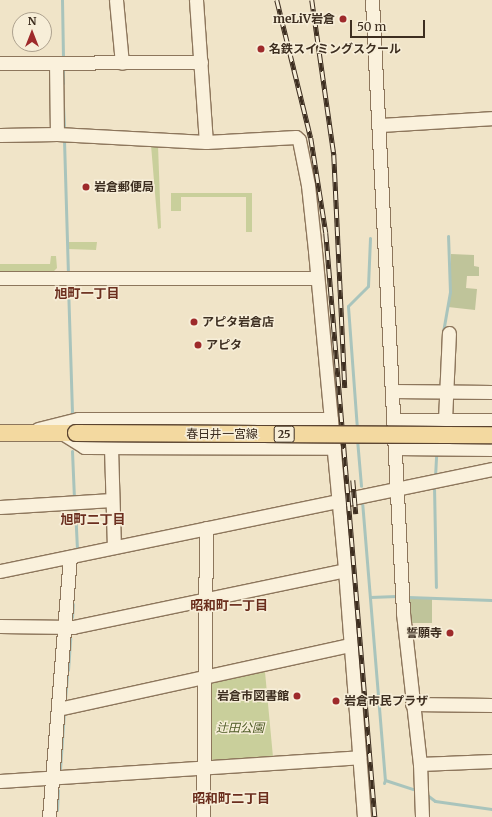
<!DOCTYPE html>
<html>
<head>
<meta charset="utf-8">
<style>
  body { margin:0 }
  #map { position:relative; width:492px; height:817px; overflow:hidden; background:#f0e4c8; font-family:Merriweather,"Noto Sans JP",serif }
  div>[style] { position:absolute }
  .green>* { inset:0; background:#c9cf9b }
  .cemetery>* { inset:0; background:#bfc49a }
  .stream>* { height:3px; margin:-1.5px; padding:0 1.5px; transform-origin:1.5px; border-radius:1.5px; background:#a9c4bc }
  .roads { filter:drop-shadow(1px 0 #8d765c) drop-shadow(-1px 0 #8d765c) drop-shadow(0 1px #8d765c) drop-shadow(0 -1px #8d765c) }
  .minor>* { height:13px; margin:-6.5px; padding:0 6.5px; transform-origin:6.5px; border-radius:6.5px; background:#faf1dc }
  .major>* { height:16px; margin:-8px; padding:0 8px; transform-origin:8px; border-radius:8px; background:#f3d9a0 }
  .rail>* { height:4.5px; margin-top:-2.25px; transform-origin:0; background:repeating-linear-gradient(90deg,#f7eed8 0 9px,#3d2e20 0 18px); box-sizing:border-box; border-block:1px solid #3d2e20 }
  .bridges { filter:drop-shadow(1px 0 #5b4430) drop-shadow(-1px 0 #5b4430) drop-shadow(0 1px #5b4430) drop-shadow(0 -1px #5b4430) }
  .major-bridge>* { height:16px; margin:-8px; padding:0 8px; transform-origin:8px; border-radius:8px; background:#f3d9a0 }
  .dots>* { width:11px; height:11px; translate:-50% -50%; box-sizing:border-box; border:2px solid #f7eed8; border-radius:50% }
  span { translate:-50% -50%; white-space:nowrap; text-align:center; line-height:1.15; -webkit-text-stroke:3px #f7eed8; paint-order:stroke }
  .shield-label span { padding:1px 3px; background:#f7eed8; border:1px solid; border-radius:3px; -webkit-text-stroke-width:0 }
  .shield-label { font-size:11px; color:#3d2e20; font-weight:700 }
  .poi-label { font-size:12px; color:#3d2e20; font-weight:700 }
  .right { translate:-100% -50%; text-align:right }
  .left { translate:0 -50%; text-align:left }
  .street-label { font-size:12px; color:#3d2e20 }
  .park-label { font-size:12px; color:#4d5a26; font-style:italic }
  .neighbourhood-label { font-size:13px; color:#6b2e1e; font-weight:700 }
  .north { position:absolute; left:12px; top:12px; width:40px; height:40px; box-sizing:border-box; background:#f7eed8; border:1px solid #ada18e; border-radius:50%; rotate:0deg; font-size:11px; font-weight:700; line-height:16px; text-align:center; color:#3d2e20 }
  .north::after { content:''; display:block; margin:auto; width:14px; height:18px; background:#9e2a2b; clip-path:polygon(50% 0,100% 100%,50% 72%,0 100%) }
  .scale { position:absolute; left:350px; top:20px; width:75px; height:18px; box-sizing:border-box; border:2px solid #3d2e20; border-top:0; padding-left:5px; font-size:12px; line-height:14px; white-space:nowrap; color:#3d2e20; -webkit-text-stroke:3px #f7eed8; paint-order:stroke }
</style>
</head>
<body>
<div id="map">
  <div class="green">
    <div style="clip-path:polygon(151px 145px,158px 145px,161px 228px,158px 229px)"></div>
    <div style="clip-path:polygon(171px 193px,252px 193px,252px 232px,246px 232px,246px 197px,181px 197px,181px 211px,171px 211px)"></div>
    <div style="clip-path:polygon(68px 242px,97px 242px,96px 250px,68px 249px)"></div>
    <div style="clip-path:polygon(51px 256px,56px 256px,57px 268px,53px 272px,0 272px,0 264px,50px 264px)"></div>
    <div style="clip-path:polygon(259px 670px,265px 672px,273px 757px,214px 761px,209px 757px,210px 683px,215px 678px)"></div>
  </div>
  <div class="cemetery">
    <div style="clip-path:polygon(451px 254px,474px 255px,474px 266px,479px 267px,479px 276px,467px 276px,466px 288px,477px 289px,475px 310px,448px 307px,451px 293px)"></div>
    <div style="clip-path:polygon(407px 599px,432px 599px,432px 623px,409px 623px)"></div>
  </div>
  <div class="stream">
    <div style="left:62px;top:0;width:59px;rotate:89deg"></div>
    <div style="left:63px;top:69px;width:14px;rotate:90deg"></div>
    <div style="left:63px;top:106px;width:20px;rotate:87deg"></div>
    <div style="left:64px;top:140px;width:132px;rotate:88.3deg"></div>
    <div style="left:68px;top:285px;width:129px;rotate:88.2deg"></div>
    <div style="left:443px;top:332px;width:41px;rotate:-80.1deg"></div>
    <div style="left:450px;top:292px;width:56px;rotate:-92deg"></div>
    <div style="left:357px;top:429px;width:123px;rotate:-94.2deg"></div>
    <div style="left:348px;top:306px;width:28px;rotate:-45deg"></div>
    <div style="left:368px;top:286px;width:48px;rotate:-87.6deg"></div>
    <div style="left:357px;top:439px;width:47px;rotate:85.1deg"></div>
    <div style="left:72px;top:451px;width:47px;rotate:87.6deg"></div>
    <div style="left:435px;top:477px;width:22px;rotate:-87deg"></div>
    <div style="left:434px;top:486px;width:101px;rotate:88.9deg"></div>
    <div style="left:362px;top:501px;width:280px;rotate:85.3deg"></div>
    <div style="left:75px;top:507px;width:42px;rotate:87.3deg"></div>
    <div style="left:370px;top:597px;width:27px;rotate:-2deg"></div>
    <div style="left:408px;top:597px;width:84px;rotate:2deg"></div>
    <div style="left:72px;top:617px;width:13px;rotate:-86deg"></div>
    <div style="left:68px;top:670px;width:32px;rotate:-86deg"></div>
    <div style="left:65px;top:699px;width:23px;rotate:-85deg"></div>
    <div style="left:60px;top:769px;width:57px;rotate:-86deg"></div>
    <div style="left:384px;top:783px;width:3px;rotate:-72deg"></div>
    <div style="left:385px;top:780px;width:32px;rotate:18deg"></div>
    <div style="left:427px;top:795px;width:10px;rotate:37deg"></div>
    <div style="left:435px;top:801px;width:58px;rotate:8deg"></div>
    <div style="left:57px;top:810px;width:20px;rotate:-87deg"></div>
  </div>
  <div class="roads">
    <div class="minor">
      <div style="left:116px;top:0;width:63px;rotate:84.6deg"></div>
      <div style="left:196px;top:0;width:142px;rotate:86deg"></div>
      <div style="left:372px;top:0;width:614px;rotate:87.1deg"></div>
      <div style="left:403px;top:613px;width:152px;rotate:83.6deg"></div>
      <div style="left:420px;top:764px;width:53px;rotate:87.8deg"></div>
      <div style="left:0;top:63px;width:201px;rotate:-0.3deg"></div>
      <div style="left:56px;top:63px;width:71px;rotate:89.2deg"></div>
      <div style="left:379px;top:125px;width:113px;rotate:-3.5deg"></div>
      <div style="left:0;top:135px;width:57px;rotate:-1deg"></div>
      <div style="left:57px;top:134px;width:149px;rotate:3.1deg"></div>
      <div style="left:206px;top:142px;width:90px;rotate:-3.2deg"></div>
      <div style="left:296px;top:137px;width:4px;rotate:45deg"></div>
      <div style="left:299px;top:140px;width:46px;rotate:78.7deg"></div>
      <div style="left:308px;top:185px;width:66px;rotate:83.9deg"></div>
      <div style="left:315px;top:251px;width:320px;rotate:84.6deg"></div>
      <div style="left:345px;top:570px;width:248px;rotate:85.6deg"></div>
      <div style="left:0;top:278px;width:317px"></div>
      <div style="left:392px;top:391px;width:100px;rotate:0.6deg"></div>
      <div style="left:394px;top:420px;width:98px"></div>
      <div style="left:445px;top:420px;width:87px;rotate:-87.4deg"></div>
      <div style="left:38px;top:429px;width:41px;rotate:-14deg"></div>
      <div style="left:78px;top:419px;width:253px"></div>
      <div style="left:62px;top:433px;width:26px;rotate:32deg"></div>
      <div style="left:84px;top:447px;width:250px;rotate:0.2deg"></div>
      <div style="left:111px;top:447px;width:100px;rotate:88.3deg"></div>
      <div style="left:395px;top:448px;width:97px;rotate:0.6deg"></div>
      <div style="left:0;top:507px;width:112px;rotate:-3.6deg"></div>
      <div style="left:0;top:571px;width:502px;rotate:-11.71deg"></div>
      <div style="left:0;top:626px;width:73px;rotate:0.8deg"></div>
      <div style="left:73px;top:627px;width:278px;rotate:-11.8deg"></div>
      <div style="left:412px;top:704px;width:80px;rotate:0.7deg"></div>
      <div style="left:58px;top:709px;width:299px;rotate:-12.4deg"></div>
      <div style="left:420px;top:764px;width:72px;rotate:-2.4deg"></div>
      <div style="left:0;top:781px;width:360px;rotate:-3.8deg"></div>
      <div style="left:49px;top:817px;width:261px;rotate:-85.4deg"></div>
      <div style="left:203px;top:817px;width:289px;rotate:-89.4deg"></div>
    </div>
    <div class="major">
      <div style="left:0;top:433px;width:76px"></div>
    </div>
  </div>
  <div class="rail">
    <div style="left:277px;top:0;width:142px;rotate:76.2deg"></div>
    <div style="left:311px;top:138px;width:96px;rotate:81deg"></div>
    <div style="left:326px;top:233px;width:586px;rotate:85.2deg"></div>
    <div style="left:312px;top:0;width:157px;rotate:81.9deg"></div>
    <div style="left:334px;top:155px;width:233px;rotate:87.3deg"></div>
    <div style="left:353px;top:480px;width:34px;rotate:85deg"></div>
  </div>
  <div class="bridges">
    <div class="major-bridge">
      <div style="left:76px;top:433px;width:416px;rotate:0.3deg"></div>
    </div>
  </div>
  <div class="dots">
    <div style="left:343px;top:19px;background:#9e2a2b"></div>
    <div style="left:261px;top:49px;background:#9e2a2b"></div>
    <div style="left:86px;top:187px;background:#9e2a2b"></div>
    <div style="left:194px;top:322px;background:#9e2a2b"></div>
    <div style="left:198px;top:345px;background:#9e2a2b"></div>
    <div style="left:450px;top:633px;background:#9e2a2b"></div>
    <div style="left:297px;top:696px;background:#9e2a2b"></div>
    <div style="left:336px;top:701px;background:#9e2a2b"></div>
  </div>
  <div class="shield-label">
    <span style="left:284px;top:434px">25</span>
  </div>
  <div class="poi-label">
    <span class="right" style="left:335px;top:19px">meLiV岩倉</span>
    <span class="left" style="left:269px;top:49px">名鉄スイミングスクール</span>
    <span class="left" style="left:94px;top:187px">岩倉郵便局</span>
    <span class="left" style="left:202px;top:322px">アピタ岩倉店</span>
    <span class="left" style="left:206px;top:345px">アピタ</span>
    <span class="right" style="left:442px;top:633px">誓願寺</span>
    <span class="right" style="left:289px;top:696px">岩倉市図書館</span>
    <span class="left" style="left:344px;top:701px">岩倉市民プラザ</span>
  </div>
  <div class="street-label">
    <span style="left:222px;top:434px">春日井一宮線</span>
  </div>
  <div class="park-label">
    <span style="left:240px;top:728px">辻田公園</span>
  </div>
  <div class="neighbourhood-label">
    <span style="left:87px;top:294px">旭町一丁目</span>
    <span style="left:93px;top:520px">旭町二丁目</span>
    <span style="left:229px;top:606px">昭和町一丁目</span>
    <span style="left:231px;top:799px">昭和町二丁目</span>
  </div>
  <div class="north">N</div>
  <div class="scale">50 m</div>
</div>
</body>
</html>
